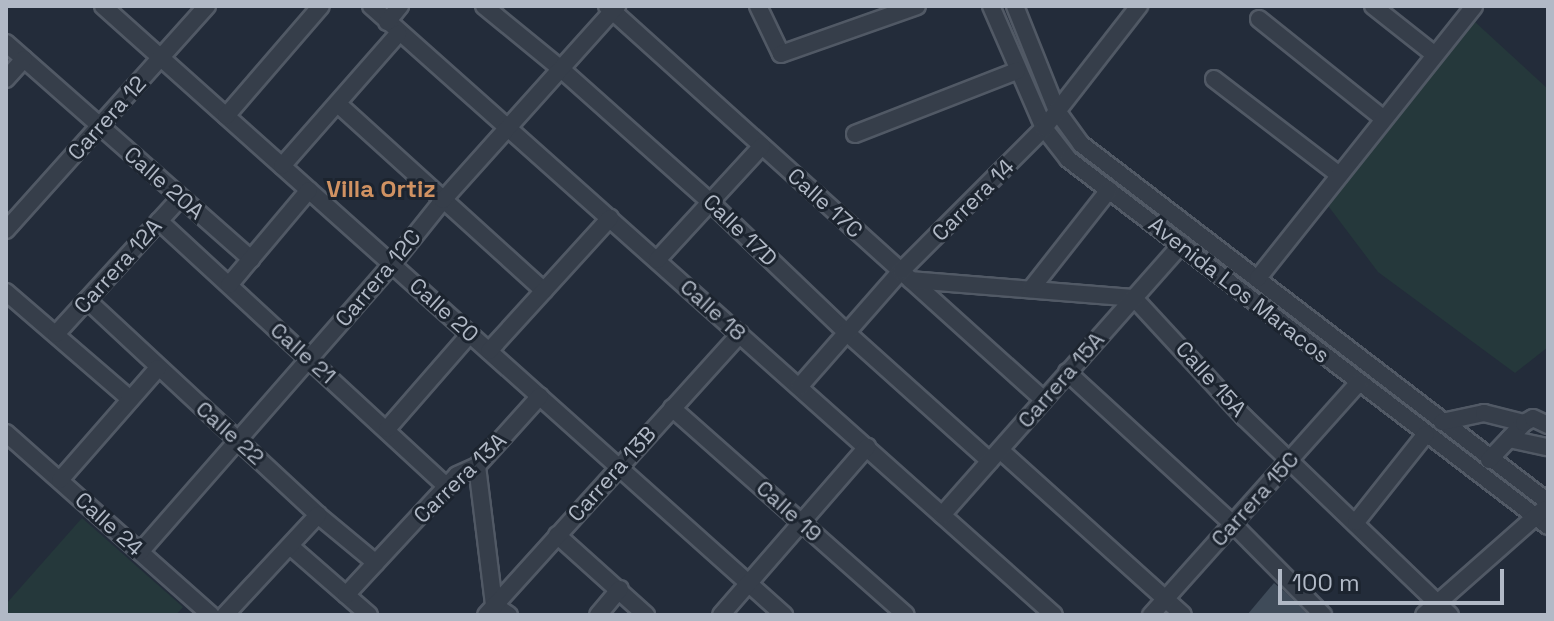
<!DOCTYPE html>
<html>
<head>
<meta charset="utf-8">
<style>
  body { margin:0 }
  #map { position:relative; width:1554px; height:621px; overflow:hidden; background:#232c3a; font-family:"Space Grotesk",sans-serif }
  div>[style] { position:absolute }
  .green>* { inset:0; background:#25383b }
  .building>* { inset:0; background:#3f4b59 }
  .roads { filter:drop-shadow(2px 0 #515965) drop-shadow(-2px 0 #515965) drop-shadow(0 2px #515965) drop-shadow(0 -2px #515965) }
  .minor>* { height:16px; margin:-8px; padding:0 8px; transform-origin:8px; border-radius:8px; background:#363e4a }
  span { translate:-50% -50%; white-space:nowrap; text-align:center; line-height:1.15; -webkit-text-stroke:6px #1c242f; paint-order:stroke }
  .street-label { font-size:22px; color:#b1b9c6 }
  .neighbourhood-label { font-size:24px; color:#d09262; font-weight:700 }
  .frame { position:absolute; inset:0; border:8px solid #b1b9c6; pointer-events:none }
  .scale { position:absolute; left:1278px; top:569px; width:226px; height:36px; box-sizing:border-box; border:4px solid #b1b9c6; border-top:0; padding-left:10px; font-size:24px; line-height:28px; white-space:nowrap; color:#b1b9c6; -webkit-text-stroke:6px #1c242f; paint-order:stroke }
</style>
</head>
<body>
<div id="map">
  <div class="green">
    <div style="clip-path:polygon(1474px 21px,1548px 89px,1548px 347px,1515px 373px,1378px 272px,1326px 203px)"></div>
    <div style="clip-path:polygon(82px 518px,183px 607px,176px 615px,6px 615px,6px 604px)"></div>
  </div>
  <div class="building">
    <div style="clip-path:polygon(1274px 583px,1285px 592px,1308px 615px,1247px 615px)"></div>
  </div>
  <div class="roads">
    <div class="minor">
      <div style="left:103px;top:6px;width:914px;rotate:41.81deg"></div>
      <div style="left:371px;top:6px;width:915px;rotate:41.72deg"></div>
      <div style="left:484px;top:6px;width:99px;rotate:39.3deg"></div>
      <div style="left:561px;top:69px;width:198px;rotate:41.7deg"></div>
      <div style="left:709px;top:201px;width:190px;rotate:43.7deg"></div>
      <div style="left:846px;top:332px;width:193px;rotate:41.9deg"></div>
      <div style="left:607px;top:6px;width:588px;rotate:42.04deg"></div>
      <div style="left:758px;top:6px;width:53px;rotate:64.4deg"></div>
      <div style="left:781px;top:54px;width:144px;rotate:-19.4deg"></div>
      <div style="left:991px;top:6px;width:133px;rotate:66.5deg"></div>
      <div style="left:1044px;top:128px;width:39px;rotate:52deg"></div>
      <div style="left:1068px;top:159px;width:604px;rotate:37.4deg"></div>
      <div style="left:1015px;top:6px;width:113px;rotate:68.2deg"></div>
      <div style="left:1057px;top:111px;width:41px;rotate:54deg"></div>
      <div style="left:1081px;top:144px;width:588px;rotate:37.47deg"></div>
      <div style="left:1373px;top:6px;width:79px;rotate:38.3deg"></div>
      <div style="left:1259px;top:19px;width:160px;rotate:38.7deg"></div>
      <div style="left:387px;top:22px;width:21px;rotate:-51deg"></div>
      <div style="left:6px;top:43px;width:327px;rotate:41.4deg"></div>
      <div style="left:6px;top:79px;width:27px;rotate:-48deg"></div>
      <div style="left:1214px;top:79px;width:158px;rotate:37.5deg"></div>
      <div style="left:338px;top:104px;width:278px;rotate:42.2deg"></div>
      <div style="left:226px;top:116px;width:145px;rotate:-49.2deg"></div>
      <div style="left:855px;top:134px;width:174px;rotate:-21.3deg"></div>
      <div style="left:282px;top:166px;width:176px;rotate:-48.7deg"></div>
      <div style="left:159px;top:221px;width:392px;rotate:42.7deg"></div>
      <div style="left:6px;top:230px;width:301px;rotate:-48.1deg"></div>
      <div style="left:657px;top:260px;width:155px;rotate:-47.4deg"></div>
      <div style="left:1258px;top:278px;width:347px;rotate:-51.5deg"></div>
      <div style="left:911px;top:280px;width:224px;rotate:4.6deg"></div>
      <div style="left:1134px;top:298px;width:162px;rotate:47.3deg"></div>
      <div style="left:1244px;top:417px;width:286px;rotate:43.9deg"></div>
      <div style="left:229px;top:285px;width:124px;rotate:-49.9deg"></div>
      <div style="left:1031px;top:289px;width:126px;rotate:-51.8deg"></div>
      <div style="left:6px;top:292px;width:164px;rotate:40.8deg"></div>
      <div style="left:87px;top:300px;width:316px;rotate:42.9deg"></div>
      <div style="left:318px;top:515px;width:75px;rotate:39.6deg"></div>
      <div style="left:56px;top:334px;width:184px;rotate:-47.6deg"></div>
      <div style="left:489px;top:351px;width:180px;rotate:-47.7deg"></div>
      <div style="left:1067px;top:372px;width:225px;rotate:42.5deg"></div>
      <div style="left:1233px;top:524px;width:128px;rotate:45.3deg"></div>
      <div style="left:799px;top:387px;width:154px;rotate:-48.7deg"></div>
      <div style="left:901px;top:271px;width:202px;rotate:-45deg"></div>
      <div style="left:1044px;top:128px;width:155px;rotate:-52.1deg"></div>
      <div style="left:672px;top:408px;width:312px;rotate:41.5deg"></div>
      <div style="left:1442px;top:422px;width:43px;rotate:-12.1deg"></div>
      <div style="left:1484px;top:413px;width:41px;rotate:14deg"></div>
      <div style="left:387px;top:429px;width:126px;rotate:-48.9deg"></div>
      <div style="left:6px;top:433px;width:274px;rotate:41.6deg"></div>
      <div style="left:1509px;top:439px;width:40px;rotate:12deg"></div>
      <div style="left:1000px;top:450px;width:246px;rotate:42deg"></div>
      <div style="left:1489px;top:460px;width:51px;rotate:-46.6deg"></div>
      <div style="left:1524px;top:423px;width:10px;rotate:-29deg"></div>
      <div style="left:1533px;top:418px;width:17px;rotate:25deg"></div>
      <div style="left:477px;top:466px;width:140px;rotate:83deg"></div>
      <div style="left:494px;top:605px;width:18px;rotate:34deg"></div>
      <div style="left:60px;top:480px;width:149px;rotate:-48.8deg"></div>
      <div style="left:942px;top:515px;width:361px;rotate:-48.5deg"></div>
      <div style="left:1356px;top:522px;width:112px;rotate:-51.5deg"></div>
      <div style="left:557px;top:535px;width:120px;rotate:42deg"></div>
      <div style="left:290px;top:546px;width:105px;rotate:41.1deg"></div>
      <div style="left:140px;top:552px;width:383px;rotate:-48.8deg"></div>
      <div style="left:392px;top:264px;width:82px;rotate:-51.4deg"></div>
      <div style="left:443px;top:200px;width:261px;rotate:-48.1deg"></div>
      <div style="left:346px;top:595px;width:163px;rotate:-47.2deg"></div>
      <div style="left:457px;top:475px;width:22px;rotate:-24deg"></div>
      <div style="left:477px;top:466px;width:94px;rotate:-48deg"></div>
      <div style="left:225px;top:615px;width:137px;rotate:-47.1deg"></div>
      <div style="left:486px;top:615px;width:379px;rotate:-47.9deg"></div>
      <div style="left:598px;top:615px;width:34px;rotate:-50deg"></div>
      <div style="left:721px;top:615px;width:223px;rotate:-49deg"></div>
      <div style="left:1151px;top:615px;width:312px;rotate:-48.2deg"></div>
      <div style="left:1424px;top:615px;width:159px;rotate:-41.4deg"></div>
    </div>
  </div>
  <div class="street-label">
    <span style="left:107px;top:118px;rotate:-48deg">Carrera 12</span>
    <span style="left:164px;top:183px;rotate:41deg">Calle 20A</span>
    <span style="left:973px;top:200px;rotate:-45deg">Carrera 14</span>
    <span style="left:825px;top:203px;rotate:42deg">Calle 17C</span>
    <span style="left:740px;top:230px;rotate:44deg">Calle 17D</span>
    <span style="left:118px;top:266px;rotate:-48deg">Carrera 12A</span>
    <span style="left:378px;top:278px;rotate:-50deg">Carrera 12C</span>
    <span style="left:1239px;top:290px;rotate:38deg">Avenida Los Maracos</span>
    <span style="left:444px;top:310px;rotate:42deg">Calle 20</span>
    <span style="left:713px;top:310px;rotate:42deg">Calle 18</span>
    <span style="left:303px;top:353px;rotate:42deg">Calle 21</span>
    <span style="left:1211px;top:379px;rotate:48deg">Calle 15A</span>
    <span style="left:1061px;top:380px;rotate:-49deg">Carrera 15A</span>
    <span style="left:230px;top:433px;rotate:42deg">Calle 22</span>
    <span style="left:612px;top:474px;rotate:-48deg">Carrera 13B</span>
    <span style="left:460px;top:478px;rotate:-44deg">Carrera 13A</span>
    <span style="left:1255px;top:499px;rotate:-48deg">Carrera 15C</span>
    <span style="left:789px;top:511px;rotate:42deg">Calle 19</span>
    <span style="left:109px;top:524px;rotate:42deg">Calle 24</span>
  </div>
  <div class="neighbourhood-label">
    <span style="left:381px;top:189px">Villa Ortiz</span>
  </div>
  <div class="frame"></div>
  <div class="scale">100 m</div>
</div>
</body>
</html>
